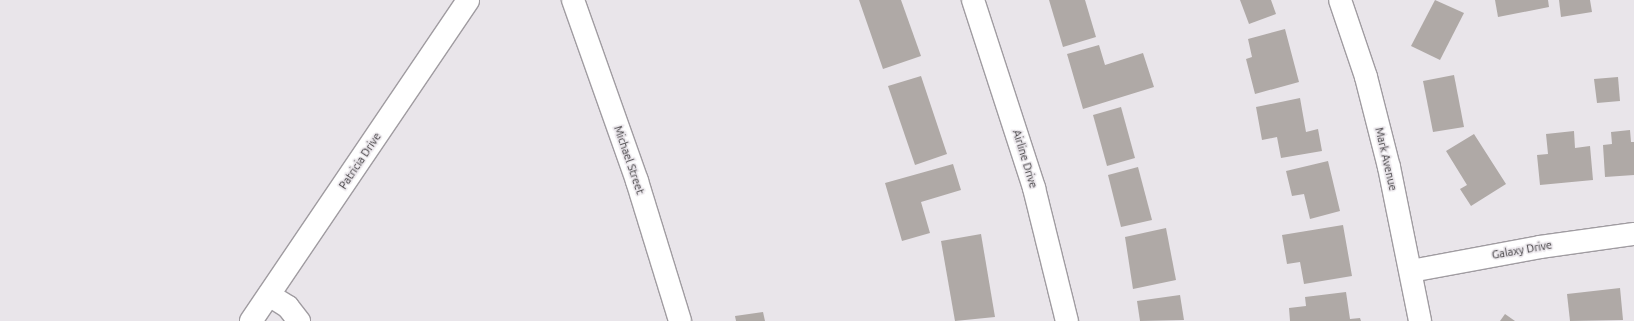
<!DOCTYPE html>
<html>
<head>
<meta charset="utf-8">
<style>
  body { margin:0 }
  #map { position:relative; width:1634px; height:321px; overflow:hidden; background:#e9e5ea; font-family:Ubuntu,sans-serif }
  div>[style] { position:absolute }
  .building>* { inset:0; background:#afa9a6 }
  .roads { filter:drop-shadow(1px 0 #a09ca1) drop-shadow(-1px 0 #a09ca1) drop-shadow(0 1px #a09ca1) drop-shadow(0 -1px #a09ca1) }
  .minor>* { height:22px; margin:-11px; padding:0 11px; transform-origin:11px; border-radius:11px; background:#fff }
  .secondary>* { height:22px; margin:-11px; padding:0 11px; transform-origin:11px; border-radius:11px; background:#fff }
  span { translate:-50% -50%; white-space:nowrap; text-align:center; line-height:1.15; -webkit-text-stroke:3px #e9e5ea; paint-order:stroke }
  .street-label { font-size:11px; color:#3c3a3c }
</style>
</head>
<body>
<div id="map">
  <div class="building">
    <div style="clip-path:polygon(859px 0,901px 0,921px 56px,883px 69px)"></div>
    <div style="clip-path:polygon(1049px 0,1085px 0,1096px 37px,1063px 47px)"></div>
    <div style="clip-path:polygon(1240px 0,1271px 0,1276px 14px,1249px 24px)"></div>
    <div style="clip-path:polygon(1435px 0,1464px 13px,1440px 60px,1411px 46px)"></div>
    <div style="clip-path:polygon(1495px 0,1548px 0,1549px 7px,1498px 17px)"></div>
    <div style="clip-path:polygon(1559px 0,1590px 0,1592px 12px,1561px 17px)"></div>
    <div style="clip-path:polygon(1285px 29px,1299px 82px,1255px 94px,1246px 59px,1252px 57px,1248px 39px)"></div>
    <div style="clip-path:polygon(1099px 45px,1105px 65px,1143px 53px,1154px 87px,1083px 109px,1067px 54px)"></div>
    <div style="clip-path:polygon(1454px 75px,1464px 127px,1433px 132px,1423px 81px)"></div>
    <div style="clip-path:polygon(921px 76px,947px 154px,915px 165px,888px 86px)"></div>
    <div style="clip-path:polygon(1618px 77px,1620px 101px,1597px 103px,1594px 79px)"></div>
    <div style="clip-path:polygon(1300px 98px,1306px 132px,1318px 129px,1322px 151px,1281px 158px,1277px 137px,1262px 140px,1256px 107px)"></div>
    <div style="clip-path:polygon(1121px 107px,1135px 158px,1107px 166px,1093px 115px)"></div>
    <div style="clip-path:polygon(1630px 130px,1631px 142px,1634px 142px,1634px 175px,1605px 177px,1603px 145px,1612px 144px,1611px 132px)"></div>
    <div style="clip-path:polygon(1574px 131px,1575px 148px,1590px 146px,1593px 180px,1540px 185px,1537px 155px,1548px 154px,1546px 134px)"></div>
    <div style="clip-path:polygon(1474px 134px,1506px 184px,1471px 206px,1460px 189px,1467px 185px,1446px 151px)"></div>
    <div style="clip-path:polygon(1328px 161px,1340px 211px,1310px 219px,1304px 194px,1292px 196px,1286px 171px)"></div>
    <div style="clip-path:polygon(953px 164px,961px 190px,921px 202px,930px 233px,902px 241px,885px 183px)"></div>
    <div style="clip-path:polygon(1138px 167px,1152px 220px,1121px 227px,1108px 175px)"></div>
    <div style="clip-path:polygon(1343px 225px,1352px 276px,1304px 284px,1300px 262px,1287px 264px,1282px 235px)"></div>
    <div style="clip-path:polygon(1166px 228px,1176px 280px,1133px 289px,1125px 237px)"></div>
    <div style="clip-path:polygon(981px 234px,995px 317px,955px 321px,941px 241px)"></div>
    <div style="clip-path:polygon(1620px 288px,1623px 320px,1570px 321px,1567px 294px)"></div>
    <div style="clip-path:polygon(1346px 292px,1350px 319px,1360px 318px,1361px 321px,1290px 321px,1289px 308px,1306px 306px,1305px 297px)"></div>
    <div style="clip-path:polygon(1180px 295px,1184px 320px,1140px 321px,1137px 301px)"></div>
    <div style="clip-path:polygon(763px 312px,765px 321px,736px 321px,735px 316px)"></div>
    <div style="clip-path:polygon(1505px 314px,1515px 321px,1500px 321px)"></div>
  </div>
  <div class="roads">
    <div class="minor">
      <div style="left:573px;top:0;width:192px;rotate:70.5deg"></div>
      <div style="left:637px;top:181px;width:146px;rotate:72.9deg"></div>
      <div style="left:1340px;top:0;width:81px;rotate:71.3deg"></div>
      <div style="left:1366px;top:77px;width:93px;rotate:75.7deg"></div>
      <div style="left:1389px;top:167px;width:157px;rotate:78.6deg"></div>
      <div style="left:1411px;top:271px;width:131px;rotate:-10.5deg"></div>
      <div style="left:1540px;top:247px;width:95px;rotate:-7.9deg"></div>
      <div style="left:269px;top:295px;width:22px;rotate:32deg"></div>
      <div style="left:288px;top:307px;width:18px;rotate:52deg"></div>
      <div style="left:251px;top:321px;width:387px;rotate:-55.9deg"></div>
    </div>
    <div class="secondary">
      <div style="left:973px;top:0;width:198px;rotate:72deg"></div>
      <div style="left:1034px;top:188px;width:137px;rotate:76.1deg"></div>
    </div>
  </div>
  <div class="street-label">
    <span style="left:1025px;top:159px;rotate:73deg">Airline Drive</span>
    <span style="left:1386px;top:159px;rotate:77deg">Mark Avenue</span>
    <span style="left:629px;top:160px;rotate:71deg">Michael Street</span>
    <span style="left:360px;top:161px;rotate:-56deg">Patricia Drive</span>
    <span style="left:1522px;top:250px;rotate:-10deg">Galaxy Drive</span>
  </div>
</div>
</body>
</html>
